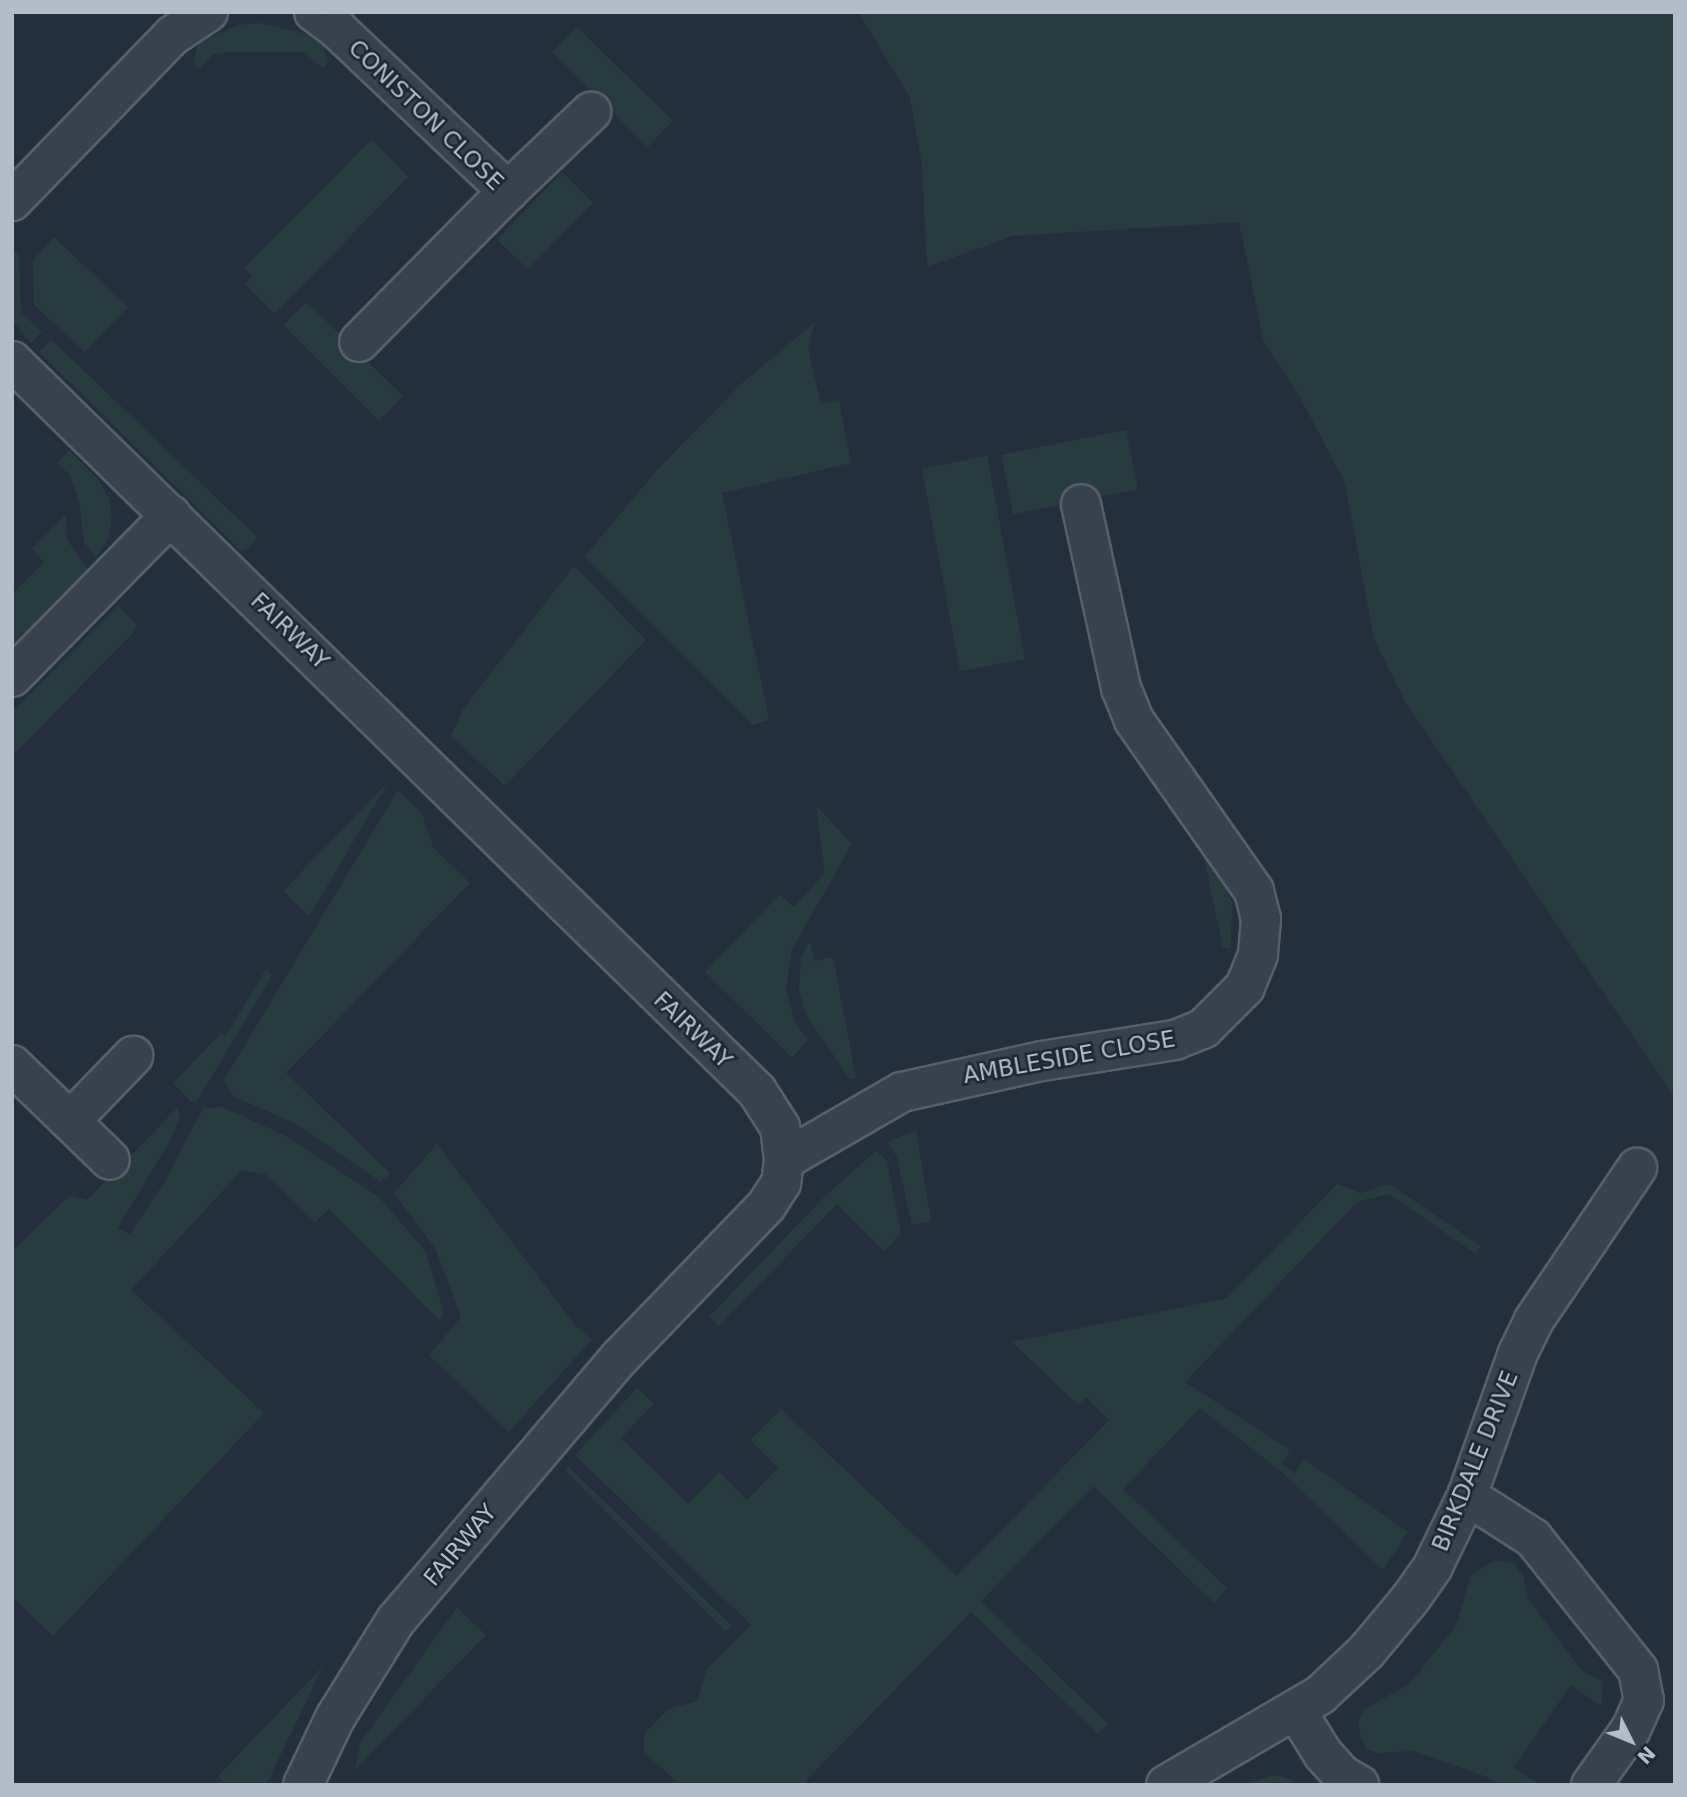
<!DOCTYPE html>
<html>
<head>
<meta charset="utf-8">
<style>
  body { margin:0 }
  #map { position:relative; width:1687px; height:1797px; overflow:hidden; background:#242f3e; font-family:"DejaVu Sans",sans-serif }
  div>[style] { position:absolute }
  .green>* { inset:0; background:#263c3f }
  .roads { filter:drop-shadow(2px 0 #565f6c) drop-shadow(-2px 0 #565f6c) drop-shadow(0 2px #565f6c) drop-shadow(0 -2px #565f6c) }
  .minor>* { height:38px; margin:-19px; padding:0 19px; transform-origin:19px; border-radius:19px; background:#38414e }
  .tertiary>* { height:38px; margin:-19px; padding:0 19px; transform-origin:19px; border-radius:19px; background:#38414e }
  span { translate:-50% -50%; white-space:nowrap; text-align:center; line-height:1.15; -webkit-text-stroke:5px #1d2633; paint-order:stroke }
  .street-label { font-size:23px; color:#b4bcc9 }
  .frame { position:absolute; inset:0; border:14px solid #b4bcc9; pointer-events:none }
  .north { position:absolute; left:1596px; top:1706px; width:70px; height:70px; -webkit-text-stroke:5px #1d2633; paint-order:stroke; rotate:133deg; font-size:19px; font-weight:700; line-height:28px; text-align:center; color:#b4bcc9 }
  .north::after { content:''; display:block; margin:auto; width:24px; height:32px; background:#b4bcc9; clip-path:polygon(50% 0,100% 100%,50% 72%,0 100%) }
</style>
</head>
<body>
<div id="map">
  <div class="green">
    <div style="clip-path:polygon(858px 12px,1675px 12px,1675px 1098px,1406px 703px,1374px 639px,1345px 483px,1300px 397px,1263px 340px,1239px 222px,1013px 236px,927px 267px,922px 165px,910px 97px)"></div>
    <div style="clip-path:polygon(259px 23px,307px 34px,324px 45px,328px 63px,323px 68px,302px 52px,226px 52px,214px 54px,199px 69px,193px 64px,198px 43px,238px 25px)"></div>
    <div style="clip-path:polygon(577px 27px,673px 121px,648px 147px,552px 52px)"></div>
    <div style="clip-path:polygon(372px 139px,408px 177px,275px 314px,245px 284px,252px 276px,244px 268px)"></div>
    <div style="clip-path:polygon(562px 172px,593px 203px,528px 269px,497px 240px)"></div>
    <div style="clip-path:polygon(54px 237px,128px 307px,85px 352px,34px 305px,33px 260px)"></div>
    <div style="clip-path:polygon(12px 248px,19px 254px,21px 312px,42px 332px,31px 343px,12px 320px)"></div>
    <div style="clip-path:polygon(307px 302px,403px 396px,379px 421px,283px 325px)"></div>
    <div style="clip-path:polygon(815px 322px,808px 349px,821px 404px,839px 400px,851px 463px,722px 493px,769px 720px,753px 725px,585px 556px,657px 470px,741px 384px)"></div>
    <div style="clip-path:polygon(51px 339px,258px 538px,248px 548px,241px 551px,39px 352px)"></div>
    <div style="clip-path:polygon(1126px 430px,1138px 489px,1013px 514px,1001px 455px)"></div>
    <div style="clip-path:polygon(69px 450px,99px 480px,109px 499px,112px 518px,108px 539px,96px 558px,84px 542px,79px 501px,69px 474px,57px 463px)"></div>
    <div style="clip-path:polygon(987px 456px,1025px 659px,960px 671px,922px 469px)"></div>
    <div style="clip-path:polygon(66px 514px,67px 540px,88px 569px,12px 647px,12px 594px,44px 562px,32px 549px)"></div>
    <div style="clip-path:polygon(574px 566px,646px 640px,505px 786px,451px 736px,463px 709px)"></div>
    <div style="clip-path:polygon(118px 605px,136px 625px,133px 633px,12px 756px,12px 712px)"></div>
    <div style="clip-path:polygon(389px 781px,310px 915px,306px 913px,283px 891px)"></div>
    <div style="clip-path:polygon(398px 790px,422px 813px,433px 847px,470px 883px,286px 1073px,390px 1173px,381px 1182px,296px 1124px,233px 1096px,224px 1080px)"></div>
    <div style="clip-path:polygon(816px 805px,852px 844px,792px 949px,786px 990px,795px 1022px,808px 1040px,792px 1058px,705px 972px,780px 894px,794px 907px,825px 873px)"></div>
    <div style="clip-path:polygon(1203px 853px,1208px 854px,1232px 902px,1231px 949px,1223px 948px)"></div>
    <div style="clip-path:polygon(810px 941px,814px 961px,833px 957px,856px 1078px,850px 1079px,806px 1015px,799px 990px,801px 957px)"></div>
    <div style="clip-path:polygon(266px 969px,272px 975px,197px 1101px,191px 1102px,173px 1083px,221px 1033px,225px 1037px)"></div>
    <div style="clip-path:polygon(223px 1107px,288px 1137px,379px 1197px,426px 1252px,444px 1314px,439px 1320px,329px 1209px,315px 1222px,265px 1174px,242px 1170px,131px 1290px,264px 1413px,53px 1636px,12px 1596px,12px 1252px,70px 1195px,87px 1200px,177px 1108px,180px 1116px,170px 1141px,118px 1228px,130px 1234px,165px 1181px,203px 1108px)"></div>
    <div style="clip-path:polygon(916px 1130px,931px 1221px,912px 1225px,897px 1157px,887px 1142px)"></div>
    <div style="clip-path:polygon(437px 1144px,576px 1326px,592px 1339px,509px 1432px,429px 1355px,461px 1317px,435px 1248px,394px 1193px)"></div>
    <div style="clip-path:polygon(877px 1150px,887px 1161px,901px 1234px,884px 1251px,837px 1204px,719px 1326px,709px 1317px,825px 1196px)"></div>
    <div style="clip-path:polygon(1337px 1184px,1361px 1193px,1389px 1184px,1481px 1246px,1476px 1254px,1389px 1194px,1357px 1202px,1185px 1382px,1290px 1450px,1281px 1464px,1295px 1473px,1304px 1459px,1408px 1532px,1383px 1570px,1283px 1473px,1200px 1408px,1123px 1489px,1227px 1588px,1214px 1603px,1093px 1486px,981px 1601px,1108px 1724px,1098px 1734px,971px 1612px,802px 1785px,680px 1785px,644px 1752px,644px 1734px,668px 1709px,697px 1701px,707px 1669px,751px 1625px,575px 1455px,637px 1388px,654px 1404px,621px 1438px,688px 1504px,719px 1472px,747px 1500px,778px 1468px,750px 1440px,781px 1409px,957px 1576px,1109px 1420px,1086px 1397px,1078px 1405px,1012px 1342px,1227px 1298px)"></div>
    <div style="clip-path:polygon(568px 1466px,732px 1626px,725px 1631px,566px 1472px)"></div>
    <div style="clip-path:polygon(1495px 1560px,1513px 1563px,1523px 1575px,1528px 1598px,1581px 1670px,1603px 1682px,1601px 1706px,1571px 1685px,1514px 1767px,1539px 1785px,1498px 1785px,1490px 1778px,1413px 1751px,1379px 1753px,1366px 1749px,1361px 1739px,1358px 1721px,1363px 1710px,1409px 1684px,1456px 1626px,1471px 1575px)"></div>
    <div style="clip-path:polygon(457px 1607px,486px 1635px,355px 1770px,360px 1743px)"></div>
    <div style="clip-path:polygon(324px 1665px,266px 1785px,226px 1785px,218px 1776px)"></div>
    <div style="clip-path:polygon(1276px 1775px,1293px 1780px,1289px 1785px,1239px 1785px)"></div>
  </div>
  <div class="roads">
    <div class="minor">
      <div style="left:314px;top:12px;width:29px;rotate:36deg"></div>
      <div style="left:337px;top:29px;width:236px;rotate:43.5deg"></div>
      <div style="left:508px;top:191px;width:212px;rotate:134.6deg"></div>
      <div style="left:508px;top:191px;width:115px;rotate:-43.6deg"></div>
      <div style="left:12px;top:201px;width:231px;rotate:-45.9deg"></div>
      <div style="left:173px;top:35px;width:42px;rotate:-33.3deg"></div>
      <div style="left:12px;top:361px;width:1043px;rotate:44.42deg"></div>
      <div style="left:757px;top:1091px;width:43px;rotate:57.4deg"></div>
      <div style="left:780px;top:1127px;width:33px;rotate:83deg"></div>
      <div style="left:784px;top:1160px;width:23px;rotate:97deg"></div>
      <div style="left:781px;top:1183px;width:27px;rotate:123deg"></div>
      <div style="left:766px;top:1206px;width:210px;rotate:134deg"></div>
      <div style="left:620px;top:1357px;width:345px;rotate:130.4deg"></div>
      <div style="left:396px;top:1620px;width:115px;rotate:121.9deg"></div>
      <div style="left:335px;top:1718px;width:74px;rotate:115.5deg"></div>
      <div style="left:12px;top:1065px;width:136px;rotate:44.1deg"></div>
      <div style="left:70px;top:1121px;width:91px;rotate:-45.9deg"></div>
      <div style="left:784px;top:1160px;width:136px;rotate:-30deg"></div>
      <div style="left:902px;top:1092px;width:143px;rotate:-12.5deg"></div>
      <div style="left:1042px;top:1061px;width:135px;rotate:-9deg"></div>
      <div style="left:1175px;top:1040px;width:31px;rotate:-22deg"></div>
      <div style="left:1204px;top:1028px;width:58px;rotate:-45deg"></div>
      <div style="left:1245px;top:987px;width:35px;rotate:-68deg"></div>
      <div style="left:1258px;top:954px;width:35px;rotate:-85deg"></div>
      <div style="left:1261px;top:919px;width:29px;rotate:-104deg"></div>
      <div style="left:1254px;top:891px;width:209px;rotate:-125.1deg"></div>
      <div style="left:1134px;top:720px;width:35px;rotate:-112deg"></div>
      <div style="left:1121px;top:688px;width:188px;rotate:-102.3deg"></div>
      <div style="left:1467px;top:1496px;width:78px;rotate:32.5deg"></div>
      <div style="left:1533px;top:1538px;width:169px;rotate:51.5deg"></div>
      <div style="left:1638px;top:1670px;width:31px;rotate:79deg"></div>
      <div style="left:1644px;top:1700px;width:32px;rotate:114deg"></div>
      <div style="left:1631px;top:1729px;width:69px;rotate:125.5deg"></div>
      <div style="left:1297px;top:1712px;width:49px;rotate:58.2deg"></div>
      <div style="left:1323px;top:1754px;width:28px;rotate:48deg"></div>
      <div style="left:1342px;top:1775px;width:20px;rotate:30deg"></div>
      <div style="left:1166px;top:1785px;width:178px;rotate:-30.3deg"></div>
      <div style="left:1320px;top:1695px;width:63px;rotate:-43.1deg"></div>
      <div style="left:1366px;top:1652px;width:70px;rotate:-50.2deg"></div>
      <div style="left:1411px;top:1598px;width:39px;rotate:-55deg"></div>
      <div style="left:1433px;top:1566px;width:78px;rotate:-64.1deg"></div>
      <div style="left:1467px;top:1496px;width:152px;rotate:-70.4deg"></div>
      <div style="left:1518px;top:1353px;width:37px;rotate:-64deg"></div>
      <div style="left:1534px;top:1320px;width:184px;rotate:-55.9deg"></div>
    </div>
    <div class="tertiary">
      <div style="left:12px;top:677px;width:227px;rotate:-45.5deg"></div>
    </div>
  </div>
  <div class="street-label">
    <span style="left:426px;top:115px;rotate:44deg">CONISTON CLOSE</span>
    <span style="left:290px;top:631px;rotate:44deg">FAIRWAY</span>
    <span style="left:693px;top:1030px;rotate:44deg">FAIRWAY</span>
    <span style="left:1069px;top:1057px;rotate:-10deg">AMBLESIDE CLOSE</span>
    <span style="left:1475px;top:1461px;rotate:-68deg">BIRKDALE DRIVE</span>
    <span style="left:460px;top:1545px;rotate:-50deg">FAIRWAY</span>
  </div>
  <div class="frame"></div>
  <div class="north">N</div>
</div>
</body>
</html>
